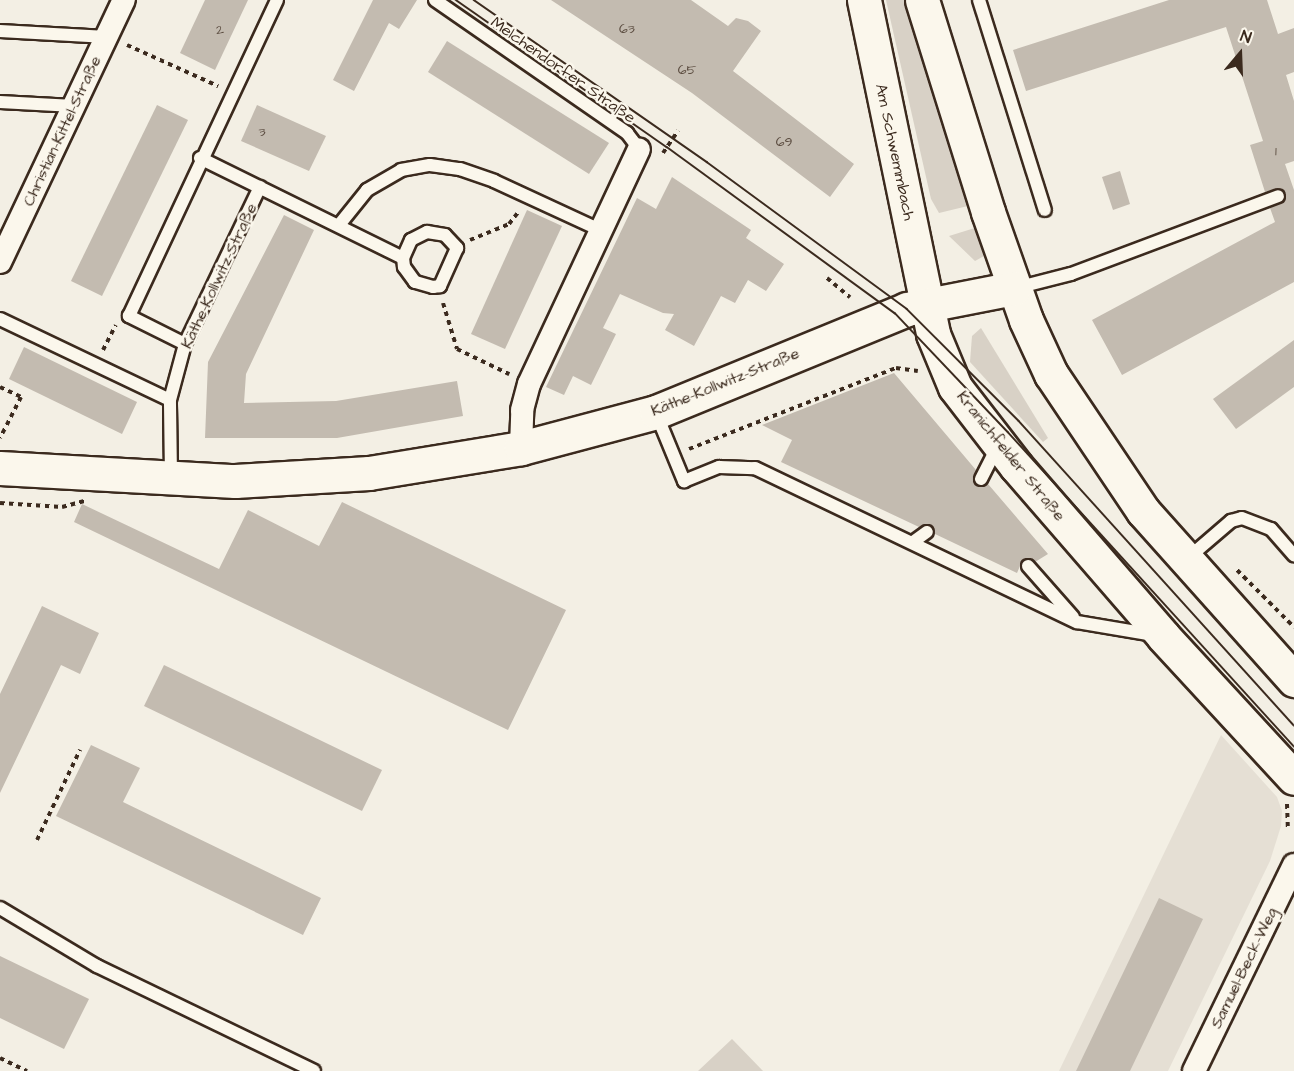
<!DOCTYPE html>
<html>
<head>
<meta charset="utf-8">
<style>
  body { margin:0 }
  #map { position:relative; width:1294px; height:1071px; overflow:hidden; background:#f3efe4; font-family:"Architects Daughter",sans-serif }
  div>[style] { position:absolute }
  .built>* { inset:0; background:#e5dfd4 }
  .green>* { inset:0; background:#d8d1c6 }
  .building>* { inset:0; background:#c3bbb0 }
  .path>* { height:4px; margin-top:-2px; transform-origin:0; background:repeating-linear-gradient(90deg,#3b2a1e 0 4.5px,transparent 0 9px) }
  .roads { filter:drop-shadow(2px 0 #3b2a1e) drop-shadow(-2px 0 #3b2a1e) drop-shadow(0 2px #3b2a1e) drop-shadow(0 -2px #3b2a1e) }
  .lane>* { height:12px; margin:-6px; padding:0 6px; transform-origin:6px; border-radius:6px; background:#fbf7ec }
  .street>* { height:22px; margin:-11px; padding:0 11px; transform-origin:11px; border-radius:11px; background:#fbf7ec }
  .secondary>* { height:33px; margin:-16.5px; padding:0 16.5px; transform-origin:16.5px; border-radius:16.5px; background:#fbf7ec }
  .tram>* { height:1.5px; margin:-0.75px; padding:0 0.75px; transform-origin:0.75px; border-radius:0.75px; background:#3b2a1e }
  span { translate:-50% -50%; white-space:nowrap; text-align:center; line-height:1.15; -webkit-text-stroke:5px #fbf7ec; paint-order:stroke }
  .number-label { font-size:14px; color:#5d4e42 }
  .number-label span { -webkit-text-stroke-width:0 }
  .street-label { font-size:16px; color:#3b2a1e }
  .north { position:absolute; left:1210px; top:24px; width:60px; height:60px; -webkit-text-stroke:4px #fbf7ec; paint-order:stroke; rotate:19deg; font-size:16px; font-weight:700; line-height:24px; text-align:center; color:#3b2a1e }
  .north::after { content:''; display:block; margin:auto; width:21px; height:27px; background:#3b2a1e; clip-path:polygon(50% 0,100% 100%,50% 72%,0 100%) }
</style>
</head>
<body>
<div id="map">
  <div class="built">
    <div style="clip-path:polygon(1221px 735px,1277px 797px,1282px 811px,1281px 826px,1270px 861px,1168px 1071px,1059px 1071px)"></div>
  </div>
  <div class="green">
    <div style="clip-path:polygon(886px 0,908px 0,972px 205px,939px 213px,931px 199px)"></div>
    <div style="clip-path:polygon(978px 227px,984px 256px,975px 261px,949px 236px)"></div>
    <div style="clip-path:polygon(981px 328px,1048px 438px,1043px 442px,970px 362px,972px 336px)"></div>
    <div style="clip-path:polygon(732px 1039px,763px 1071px,698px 1071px)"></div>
  </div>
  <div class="building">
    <div style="clip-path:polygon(205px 0,248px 0,215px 70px,180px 53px)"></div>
    <div style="clip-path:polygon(373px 0,417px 0,399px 29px,389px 23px,354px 91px,333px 80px)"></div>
    <div style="clip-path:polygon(551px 0,691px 0,728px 26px,736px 18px,748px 21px,761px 31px,733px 71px,854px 164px,830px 197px,692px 93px)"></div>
    <div style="clip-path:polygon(1169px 0,1267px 0,1278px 34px,1294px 28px,1294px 72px,1286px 75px,1294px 101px,1294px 161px,1285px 164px,1294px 190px,1294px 282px,1122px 375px,1092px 320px,1275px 222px,1270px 208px,1284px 202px,1286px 194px,1279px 188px,1265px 192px,1250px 145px,1263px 141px,1226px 27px,1026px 91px,1013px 50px)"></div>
    <div style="clip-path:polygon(447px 41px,609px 143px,589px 174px,428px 72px)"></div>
    <div style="clip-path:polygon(157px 105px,188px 120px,102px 296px,71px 281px)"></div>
    <div style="clip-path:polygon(257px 105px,326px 136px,309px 171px,241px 141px)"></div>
    <div style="clip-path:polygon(1120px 171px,1130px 204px,1113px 210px,1102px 177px)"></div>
    <div style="clip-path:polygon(672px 177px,751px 230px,746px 238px,784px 264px,766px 291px,748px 280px,735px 303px,721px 296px,694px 346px,665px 330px,674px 314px,663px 313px,620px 294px,603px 328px,616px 334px,591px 385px,573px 376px,564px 395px,546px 387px,637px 198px,656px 209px)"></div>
    <div style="clip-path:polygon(527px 210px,562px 226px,505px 349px,471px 334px)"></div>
    <div style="clip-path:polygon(284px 215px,314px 230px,246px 374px,244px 403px,336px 401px,457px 381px,463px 416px,337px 438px,205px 438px,208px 362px)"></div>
    <div style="clip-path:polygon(1294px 340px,1294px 387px,1236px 429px,1213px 399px)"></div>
    <div style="clip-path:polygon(24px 347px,137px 402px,122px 434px,9px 379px)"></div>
    <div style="clip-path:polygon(894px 373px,976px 470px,974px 484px,981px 487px,988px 484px,1048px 554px,1035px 562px,1023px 559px,1017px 573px,935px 534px,931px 525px,919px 527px,781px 462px,792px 440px,762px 425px)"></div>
    <div style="clip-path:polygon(342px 502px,566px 610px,508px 730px,74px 522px,82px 504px,219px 569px,248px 510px,319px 546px)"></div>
    <div style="clip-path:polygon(42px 606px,99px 633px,80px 674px,61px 665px,0 793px,0 694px)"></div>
    <div style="clip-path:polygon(164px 665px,382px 770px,362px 811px,144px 706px)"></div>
    <div style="clip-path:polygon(91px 745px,140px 768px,123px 802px,321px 898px,303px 935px,56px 816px)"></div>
    <div style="clip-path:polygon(1159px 898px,1203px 919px,1130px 1071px,1076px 1071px)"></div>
    <div style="clip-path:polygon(0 956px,89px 999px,64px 1049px,0 1018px)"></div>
  </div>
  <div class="path">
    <div style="left:127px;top:45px;width:100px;rotate:24.3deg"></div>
    <div style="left:663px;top:153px;width:27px;rotate:-56deg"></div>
    <div style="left:470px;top:240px;width:42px;rotate:-22.3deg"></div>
    <div style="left:509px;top:224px;width:16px;rotate:-52deg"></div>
    <div style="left:827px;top:278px;width:30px;rotate:40deg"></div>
    <div style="left:443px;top:303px;width:48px;rotate:73.1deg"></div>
    <div style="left:457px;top:349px;width:58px;rotate:25.7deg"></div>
    <div style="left:103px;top:350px;width:28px;rotate:-63deg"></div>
    <div style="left:0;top:387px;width:23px;rotate:25deg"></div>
    <div style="left:21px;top:397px;width:46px;rotate:117.1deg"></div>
    <div style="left:689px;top:449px;width:222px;rotate:-21.4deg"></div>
    <div style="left:896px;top:368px;width:22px;rotate:8deg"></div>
    <div style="left:0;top:503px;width:62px;rotate:3.7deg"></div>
    <div style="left:62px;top:507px;width:24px;rotate:-15deg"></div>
    <div style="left:1237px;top:570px;width:81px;rotate:45deg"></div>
    <div style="left:1287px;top:804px;width:26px;rotate:88deg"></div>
    <div style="left:37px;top:840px;width:100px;rotate:-64.5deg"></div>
    <div style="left:0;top:1058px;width:30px;rotate:26deg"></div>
  </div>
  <div class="roads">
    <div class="lane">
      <div style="left:435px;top:0;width:234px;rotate:34.7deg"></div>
      <div style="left:627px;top:133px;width:20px;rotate:53deg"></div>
      <div style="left:979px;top:0;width:220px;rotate:72.6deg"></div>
      <div style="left:0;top:31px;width:107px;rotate:3.2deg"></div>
      <div style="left:0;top:102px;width:74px;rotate:3.1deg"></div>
      <div style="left:200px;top:158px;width:226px;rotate:26.2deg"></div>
      <div style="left:339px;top:225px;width:45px;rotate:-51.3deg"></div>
      <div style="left:367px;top:190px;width:39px;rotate:-30deg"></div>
      <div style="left:401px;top:170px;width:29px;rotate:-10deg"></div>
      <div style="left:430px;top:165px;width:30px;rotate:8deg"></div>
      <div style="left:460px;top:169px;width:36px;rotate:19deg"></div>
      <div style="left:494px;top:181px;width:119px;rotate:24.8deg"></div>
      <div style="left:427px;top:232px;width:18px;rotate:9deg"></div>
      <div style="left:445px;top:235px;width:18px;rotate:47deg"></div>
      <div style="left:457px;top:248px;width:42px;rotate:114.1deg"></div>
      <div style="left:440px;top:286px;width:7px;rotate:172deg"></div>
      <div style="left:433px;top:287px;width:19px;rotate:-164deg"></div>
      <div style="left:415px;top:282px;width:19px;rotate:-126deg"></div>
      <div style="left:404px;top:267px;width:9px;rotate:-96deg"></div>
      <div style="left:403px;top:258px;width:20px;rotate:-66deg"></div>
      <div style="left:411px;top:240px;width:18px;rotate:-27deg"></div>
      <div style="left:1016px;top:288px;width:57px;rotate:-14.3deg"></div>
      <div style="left:1071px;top:274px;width:221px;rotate:-20.6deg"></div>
      <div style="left:0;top:319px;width:188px;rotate:25.5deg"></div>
      <div style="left:185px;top:344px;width:63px;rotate:-153.4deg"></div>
      <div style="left:129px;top:316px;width:349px;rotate:-64.9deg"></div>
      <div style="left:656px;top:413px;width:74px;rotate:67.6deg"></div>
      <div style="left:684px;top:481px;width:38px;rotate:-22deg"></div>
      <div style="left:719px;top:467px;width:36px;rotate:2deg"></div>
      <div style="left:755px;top:468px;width:357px;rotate:25.6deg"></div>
      <div style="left:1077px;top:622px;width:78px;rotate:9.6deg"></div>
      <div style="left:171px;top:476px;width:76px;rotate:-90.8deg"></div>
      <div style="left:170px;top:400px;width:58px;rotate:-75deg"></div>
      <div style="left:185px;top:344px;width:174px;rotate:-64.5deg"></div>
      <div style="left:981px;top:479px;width:35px;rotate:-63deg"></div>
      <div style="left:913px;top:542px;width:17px;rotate:-36deg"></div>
      <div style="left:1188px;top:558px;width:57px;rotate:-40.7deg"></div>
      <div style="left:1231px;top:521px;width:11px;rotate:-15deg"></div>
      <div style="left:1242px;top:518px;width:31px;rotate:21deg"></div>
      <div style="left:1271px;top:529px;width:35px;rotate:49deg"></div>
      <div style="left:1028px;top:566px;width:68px;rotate:48.6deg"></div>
      <div style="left:0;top:908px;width:113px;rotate:30.9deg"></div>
      <div style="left:97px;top:966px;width:241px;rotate:25.8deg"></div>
    </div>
    <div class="street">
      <div style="left:0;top:262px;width:290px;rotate:-64.7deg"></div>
      <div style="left:521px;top:448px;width:38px;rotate:-88deg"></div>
      <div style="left:522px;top:410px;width:27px;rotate:-75deg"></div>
      <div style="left:529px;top:384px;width:259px;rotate:-64.9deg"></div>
      <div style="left:1194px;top:1071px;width:229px;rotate:-64.1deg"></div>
    </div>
    <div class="secondary">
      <div style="left:864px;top:0;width:341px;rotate:78.3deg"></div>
      <div style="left:933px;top:334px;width:57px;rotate:67.5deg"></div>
      <div style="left:955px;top:387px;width:100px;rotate:52.3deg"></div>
      <div style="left:1016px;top:466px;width:225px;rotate:49.1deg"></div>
      <div style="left:1163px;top:636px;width:193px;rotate:47.3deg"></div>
      <div style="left:922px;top:0;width:222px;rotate:72.7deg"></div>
      <div style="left:988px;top:212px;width:114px;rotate:70.6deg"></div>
      <div style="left:1026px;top:320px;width:60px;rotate:65.2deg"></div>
      <div style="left:1051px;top:374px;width:165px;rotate:56.1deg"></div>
      <div style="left:1143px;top:511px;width:227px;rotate:48.2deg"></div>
      <div style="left:0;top:468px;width:235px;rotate:3.2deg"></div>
      <div style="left:235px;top:481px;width:134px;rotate:-3.4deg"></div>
      <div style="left:369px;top:473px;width:154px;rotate:-9.3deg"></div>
      <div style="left:521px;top:448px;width:140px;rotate:-14.9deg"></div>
      <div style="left:656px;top:412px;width:271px;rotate:-22.3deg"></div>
      <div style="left:907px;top:309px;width:109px;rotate:-11.1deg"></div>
    </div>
  </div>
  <div class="tram">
    <div style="left:456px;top:0;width:257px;rotate:34.9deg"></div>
    <div style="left:667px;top:147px;width:282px;rotate:36.1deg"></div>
    <div style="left:895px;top:313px;width:164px;rotate:46.5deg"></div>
    <div style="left:1008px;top:432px;width:425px;rotate:47.7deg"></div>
    <div style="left:474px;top:0;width:284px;rotate:34.8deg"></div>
    <div style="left:707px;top:162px;width:248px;rotate:36.3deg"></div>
    <div style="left:907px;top:309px;width:158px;rotate:45deg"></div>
    <div style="left:1019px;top:421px;width:410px;rotate:47.9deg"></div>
  </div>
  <div class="number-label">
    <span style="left:627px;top:29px">63</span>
    <span style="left:220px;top:30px">2</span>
    <span style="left:687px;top:70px">65</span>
    <span style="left:262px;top:132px">3</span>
    <span style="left:784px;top:142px">69</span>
    <span style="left:1276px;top:151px">1</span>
  </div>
  <div class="street-label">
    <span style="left:563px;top:70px;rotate:35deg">Melchendorfer Straße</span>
    <span style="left:62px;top:131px;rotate:-65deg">Christian-Kittel-Straße</span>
    <span style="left:895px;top:152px;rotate:78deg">Am Schwemmbach</span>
    <span style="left:219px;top:276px;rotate:-65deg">Käthe-Kollwitz-Straße</span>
    <span style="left:725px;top:382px;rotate:-22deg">Käthe-Kollwitz-Straße</span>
    <span style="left:1011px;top:456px;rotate:51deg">Kranichfelder Straße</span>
    <span style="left:1244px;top:968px;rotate:-64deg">Samuel-Beck-Weg</span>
  </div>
  <div class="north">N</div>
</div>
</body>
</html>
